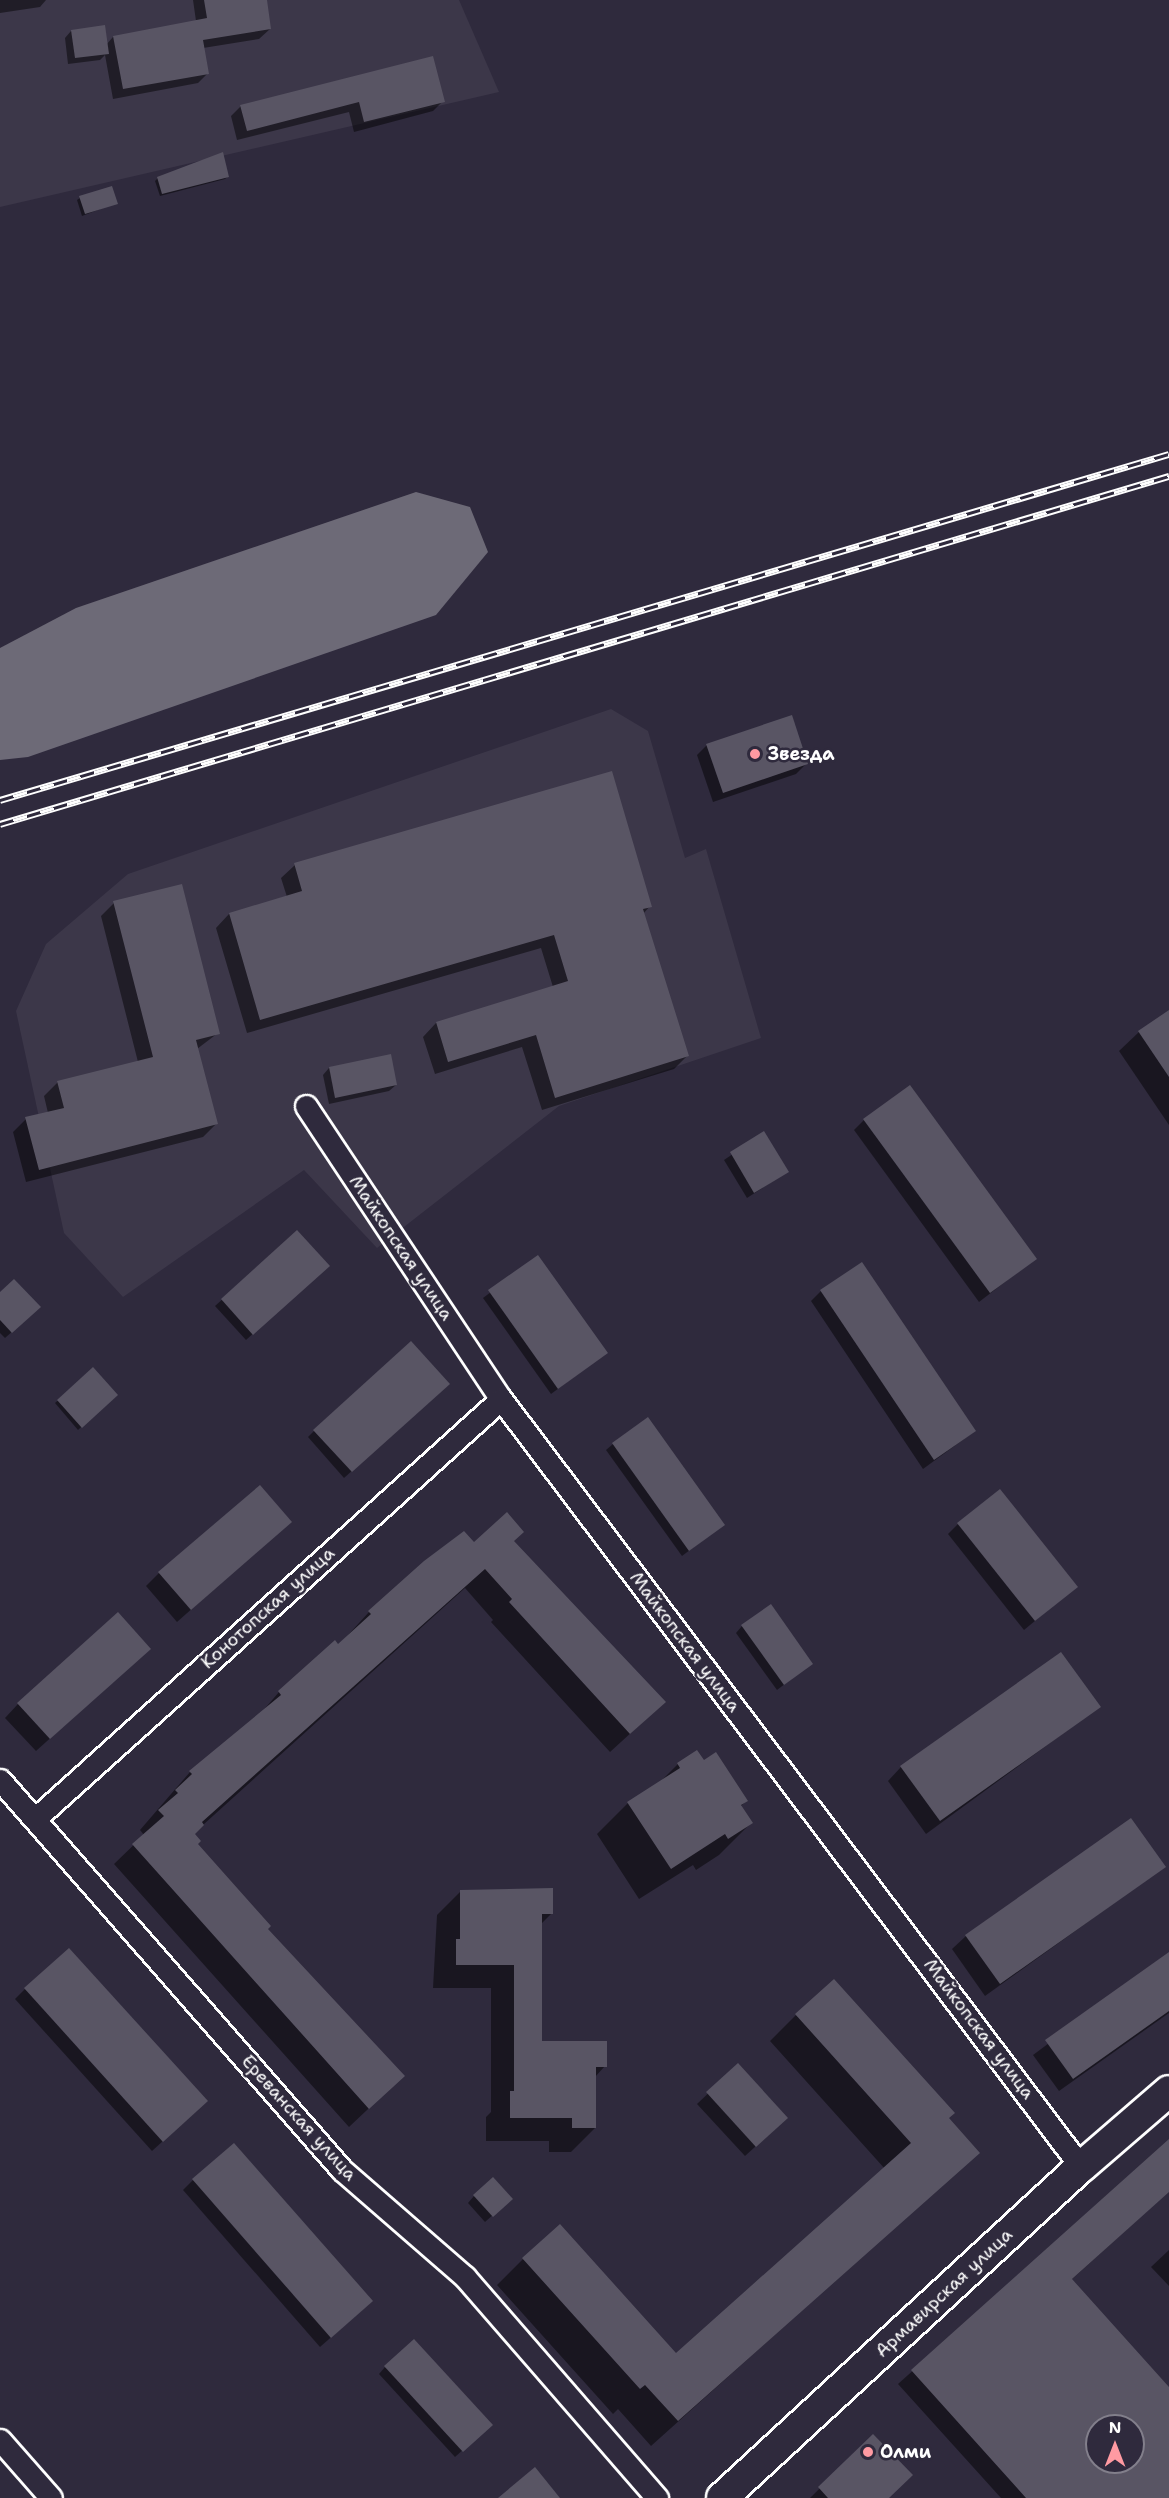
<!DOCTYPE html>
<html>
<head>
<meta charset="utf-8">
<style>
  body { margin:0 }
  #map { position:relative; width:1169px; height:2498px; overflow:hidden; background:#2f2a3d; font-family:"Shantell Sans",sans-serif }
  div>[style] { position:absolute }
  .built>* { inset:0; background:#3c3749 }
  .water>* { inset:0; background:#6d6a77 }
  .shadow>* { inset:0; background:#0007 }
  .building>* { inset:0; background:#595564 }
  .roads { filter:drop-shadow(2px 0 #fff) drop-shadow(-2px 0 #fff) drop-shadow(0 2px #fff) drop-shadow(0 -2px #fff) }
  .minor>* { height:21px; margin:-10.5px; padding:0 10.5px; transform-origin:10.5px; border-radius:10.5px; background:#2f2a3d }
  .secondary>* { height:30px; margin:-15px; padding:0 15px; transform-origin:15px; border-radius:15px; background:#2f2a3d }
  .rail>* { height:7px; margin-top:-3.5px; transform-origin:0; background:repeating-linear-gradient(90deg,#2f2a3d 0 14px,#fff 0 28px); box-sizing:border-box; border-block:2px solid #fff }
  .dots>* { width:16px; height:16px; translate:-50% -50%; box-sizing:border-box; border:3px solid #2f2a3d; border-radius:50% }
  span { translate:-50% -50%; white-space:nowrap; text-align:center; line-height:1.15; -webkit-text-stroke:5px #2f2a3d; paint-order:stroke }
  .poi-label { font-size:18px; color:#fff; font-weight:700 }
  .left { translate:0 -50%; text-align:left }
  .street-label { font-size:18px; color:#fff }
  .north { position:absolute; left:1085px; top:2414px; width:60px; height:60px; box-sizing:border-box; background:#2f2a3d; border:2px solid #827f8b; border-radius:50%; rotate:0deg; font-size:16px; font-weight:700; line-height:24px; text-align:center; color:#fff }
  .north::after { content:''; display:block; margin:auto; width:21px; height:27px; background:#ff9aa2; clip-path:polygon(50% 0,100% 100%,50% 72%,0 100%) }
</style>
</head>
<body>
<div id="map">
  <div class="built">
    <div style="clip-path:polygon(0 0,459px 0,499px 92px,0 207px)"></div>
    <div style="clip-path:polygon(611px 709px,648px 731px,685px 858px,706px 849px,761px 1038px,559px 1106px,377px 1248px,304px 1170px,123px 1297px,64px 1233px,16px 1011px,46px 944px,128px 874px)"></div>
  </div>
  <div class="water">
    <div style="clip-path:polygon(416px 492px,470px 507px,488px 552px,436px 615px,28px 757px,0 760px,0 648px,76px 608px)"></div>
  </div>
  <div class="shadow">
    <div style="clip-path:polygon(0 0,46px 0,40px 7px,0 13px)"></div>
    <div style="clip-path:polygon(193px 0,265px 0,270px 29px,259px 39px,203px 48px,208px 73px,198px 83px,113px 99px,105px 55px,100px 60px,68px 64px,65px 38px,71px 31px,106px 45px,113px 37px,196px 21px)"></div>
    <div style="clip-path:polygon(432px 57px,443px 101px,433px 111px,354px 132px,349px 112px,237px 140px,231px 116px,241px 106px)"></div>
    <div style="clip-path:polygon(222px 154px,228px 176px,225px 179px,160px 196px,155px 181px,158px 178px)"></div>
    <div style="clip-path:polygon(80px 198px,116px 203px,82px 216px,77px 200px)"></div>
    <div style="clip-path:polygon(707px 745px,806px 764px,796px 774px,713px 802px,697px 755px)"></div>
    <div style="clip-path:polygon(295px 865px,650px 906px,643px 914px,687px 1056px,674px 1069px,542px 1110px,522px 1047px,435px 1074px,423px 1037px,436px 1023px,553px 987px,541px 948px,247px 1033px,216px 928px,229px 914px,287px 897px,281px 878px)"></div>
    <div style="clip-path:polygon(114px 903px,218px 1033px,197px 1049px,216px 1124px,203px 1137px,26px 1182px,13px 1132px,26px 1119px,48px 1113px,44px 1096px,58px 1082px,138px 1062px,101px 916px)"></div>
    <div style="clip-path:polygon(1169px 1012px,1169px 1125px,1119px 1051px,1139px 1032px)"></div>
    <div style="clip-path:polygon(329px 1068px,396px 1085px,389px 1091px,329px 1104px,323px 1075px)"></div>
    <div style="clip-path:polygon(864px 1120px,1035px 1259px,979px 1302px,854px 1130px)"></div>
    <div style="clip-path:polygon(764px 1133px,787px 1172px,747px 1198px,724px 1160px)"></div>
    <div style="clip-path:polygon(297px 1232px,321px 1272px,246px 1340px,215px 1306px)"></div>
    <div style="clip-path:polygon(538px 1257px,606px 1353px,551px 1394px,483px 1298px)"></div>
    <div style="clip-path:polygon(821px 1291px,975px 1431px,923px 1469px,811px 1301px)"></div>
    <div style="clip-path:polygon(0 1294px,32px 1314px,5px 1338px,0 1333px)"></div>
    <div style="clip-path:polygon(93px 1369px,116px 1395px,78px 1430px,55px 1403px)"></div>
    <div style="clip-path:polygon(441px 1391px,344px 1478px,308px 1437px,314px 1431px)"></div>
    <div style="clip-path:polygon(613px 1444px,723px 1525px,682px 1556px,606px 1450px)"></div>
    <div style="clip-path:polygon(290px 1522px,177px 1622px,146px 1586px,159px 1573px)"></div>
    <div style="clip-path:polygon(958px 1524px,1076px 1587px,1024px 1630px,948px 1534px)"></div>
    <div style="clip-path:polygon(513px 1542px,644px 1721px,610px 1752px,491px 1622px,493px 1620px,465px 1588px,193px 1834px,196px 1844px,266px 1929px,403px 2076px,349px 2127px,114px 1864px,144px 1835px,140px 1830px,190px 1772px,261px 1713px,279px 1692px,338px 1646px,369px 1612px,474px 1544px)"></div>
    <div style="clip-path:polygon(742px 1626px,811px 1664px,777px 1690px,736px 1633px)"></div>
    <div style="clip-path:polygon(135px 1662px,36px 1751px,5px 1718px,18px 1704px)"></div>
    <div style="clip-path:polygon(1099px 1707px,926px 1834px,888px 1781px,901px 1767px)"></div>
    <div style="clip-path:polygon(703px 1762px,746px 1801px,740px 1807px,751px 1823px,719px 1855px,696px 1870px,693px 1865px,639px 1899px,597px 1834px,628px 1803px,658px 1784px,678px 1764px)"></div>
    <div style="clip-path:polygon(1164px 1867px,985px 1996px,952px 1949px,966px 1936px)"></div>
    <div style="clip-path:polygon(461px 1891px,551px 1914px,541px 1924px,541px 2042px,605px 2066px,595px 2077px,595px 2128px,571px 2152px,549px 2152px,549px 2141px,486px 2141px,486px 2117px,491px 2112px,491px 1988px,433px 1988px,437px 1915px)"></div>
    <div style="clip-path:polygon(1169px 1954px,1169px 2013px,1059px 2091px,1033px 2055px)"></div>
    <div style="clip-path:polygon(25px 1989px,196px 2111px,152px 2151px,15px 1999px)"></div>
    <div style="clip-path:polygon(796px 2015px,947px 2118px,978px 2152px,651px 2446px,618px 2409px,613px 2414px,497px 2285px,523px 2259px,676px 2355px,885px 2169px,770px 2041px)"></div>
    <div style="clip-path:polygon(738px 2065px,776px 2128px,745px 2156px,697px 2104px)"></div>
    <div style="clip-path:polygon(evenodd,1169px 2141px,1169px 2191px,1071px 2280px,1169px 2389px,1169px 2498px,1001px 2498px,898px 2384px,1169px 2141px,1097px 2426px,1133px 2426px,1133px 2462px,1097px 2462px,1097px 2426px)"></div>
    <div style="clip-path:polygon(193px 2180px,361px 2311px,320px 2347px,183px 2190px)"></div>
    <div style="clip-path:polygon(474px 2196px,504px 2205px,485px 2222px,468px 2203px)"></div>
    <div style="clip-path:polygon(1169px 2250px,1169px 2286px,1151px 2267px)"></div>
    <div style="clip-path:polygon(385px 2367px,484px 2431px,455px 2457px,379px 2374px)"></div>
    <div style="clip-path:polygon(873px 2436px,888px 2498px,810px 2498px)"></div>
  </div>
  <div class="building">
    <div style="clip-path:polygon(204px 0,267px 0,271px 29px,203px 40px,209px 74px,123px 89px,113px 36px,207px 18px)"></div>
    <div style="clip-path:polygon(105px 25px,109px 54px,75px 58px,71px 30px)"></div>
    <div style="clip-path:polygon(433px 56px,445px 102px,364px 122px,359px 102px,247px 131px,240px 105px)"></div>
    <div style="clip-path:polygon(223px 152px,229px 177px,162px 194px,157px 177px)"></div>
    <div style="clip-path:polygon(112px 186px,118px 204px,85px 214px,79px 196px)"></div>
    <div style="clip-path:polygon(792px 715px,808px 764px,723px 793px,706px 744px)"></div>
    <div style="clip-path:polygon(612px 771px,652px 907px,643px 909px,689px 1056px,555px 1098px,536px 1035px,448px 1062px,436px 1022px,568px 981px,554px 935px,260px 1020px,229px 913px,302px 891px,294px 863px)"></div>
    <div style="clip-path:polygon(182px 884px,220px 1034px,196px 1040px,218px 1124px,39px 1170px,25px 1117px,64px 1108px,57px 1081px,153px 1057px,113px 901px)"></div>
    <div style="clip-path:polygon(1169px 1010px,1169px 1077px,1138px 1031px)"></div>
    <div style="clip-path:polygon(391px 1054px,397px 1085px,335px 1098px,329px 1067px)"></div>
    <div style="clip-path:polygon(910px 1085px,1037px 1259px,990px 1293px,863px 1119px)"></div>
    <div style="clip-path:polygon(764px 1131px,789px 1172px,754px 1193px,730px 1152px)"></div>
    <div style="clip-path:polygon(297px 1230px,330px 1266px,253px 1335px,221px 1299px)"></div>
    <div style="clip-path:polygon(538px 1255px,608px 1353px,558px 1389px,488px 1290px)"></div>
    <div style="clip-path:polygon(862px 1262px,976px 1431px,934px 1460px,820px 1290px)"></div>
    <div style="clip-path:polygon(14px 1279px,41px 1307px,12px 1333px,0 1320px,0 1292px)"></div>
    <div style="clip-path:polygon(411px 1341px,450px 1384px,352px 1472px,313px 1430px)"></div>
    <div style="clip-path:polygon(93px 1367px,118px 1395px,82px 1428px,57px 1400px)"></div>
    <div style="clip-path:polygon(648px 1417px,725px 1525px,689px 1551px,612px 1443px)"></div>
    <div style="clip-path:polygon(260px 1485px,292px 1522px,191px 1610px,158px 1572px)"></div>
    <div style="clip-path:polygon(1000px 1489px,1078px 1587px,1035px 1621px,957px 1523px)"></div>
    <div style="clip-path:polygon(507px 1512px,524px 1532px,514px 1541px,666px 1702px,630px 1734px,509px 1602px,512px 1599px,485px 1569px,202px 1822px,204px 1825px,195px 1834px,201px 1841px,198px 1844px,271px 1926px,268px 1929px,405px 2076px,369px 2109px,132px 1844px,164px 1816px,158px 1810px,178px 1793px,175px 1790px,192px 1774px,189px 1771px,281px 1695px,278px 1691px,335px 1640px,338px 1644px,371px 1614px,368px 1611px,424px 1561px,464px 1531px,474px 1542px)"></div>
    <div style="clip-path:polygon(771px 1604px,813px 1664px,784px 1685px,741px 1625px)"></div>
    <div style="clip-path:polygon(118px 1612px,151px 1649px,50px 1739px,17px 1703px)"></div>
    <div style="clip-path:polygon(1061px 1652px,1101px 1707px,940px 1821px,900px 1766px)"></div>
    <div style="clip-path:polygon(697px 1750px,704px 1760px,716px 1752px,748px 1801px,741px 1805px,753px 1823px,728px 1839px,725px 1834px,671px 1869px,627px 1802px,680px 1768px,677px 1763px)"></div>
    <div style="clip-path:polygon(1131px 1818px,1166px 1867px,1000px 1984px,965px 1935px)"></div>
    <div style="clip-path:polygon(553px 1888px,553px 1914px,542px 1914px,542px 2041px,607px 2041px,607px 2067px,596px 2067px,596px 2128px,572px 2128px,572px 2118px,510px 2118px,510px 2091px,514px 2091px,514px 1965px,456px 1965px,456px 1939px,460px 1939px,460px 1890px)"></div>
    <div style="clip-path:polygon(69px 1948px,208px 2101px,163px 2142px,24px 1988px)"></div>
    <div style="clip-path:polygon(1169px 1952px,1169px 2011px,1073px 2079px,1045px 2040px)"></div>
    <div style="clip-path:polygon(834px 1979px,955px 2113px,949px 2118px,980px 2153px,678px 2421px,645px 2385px,640px 2389px,522px 2258px,560px 2224px,676px 2353px,911px 2143px,795px 2014px)"></div>
    <div style="clip-path:polygon(738px 2063px,788px 2118px,756px 2147px,706px 2092px)"></div>
    <div style="clip-path:polygon(evenodd,1169px 2139px,1169px 2192px,1072px 2279px,1169px 2387px,1169px 2498px,1026px 2498px,911px 2370px,1169px 2139px,1097px 2426px,1133px 2426px,1133px 2462px,1097px 2462px,1097px 2426px)"></div>
    <div style="clip-path:polygon(234px 2143px,373px 2301px,331px 2338px,192px 2179px)"></div>
    <div style="clip-path:polygon(493px 2177px,513px 2199px,493px 2217px,473px 2195px)"></div>
    <div style="clip-path:polygon(414px 2339px,493px 2425px,463px 2452px,384px 2366px)"></div>
    <div style="clip-path:polygon(873px 2434px,913px 2475px,889px 2498px,828px 2498px,818px 2487px)"></div>
    <div style="clip-path:polygon(535px 2467px,560px 2498px,498px 2498px)"></div>
  </div>
  <div class="roads">
    <div class="minor">
      <div style="left:306px;top:1106px;width:352px;rotate:56.4deg"></div>
      <div style="left:501px;top:1399px;width:962px;rotate:52.94deg"></div>
      <div style="left:0;top:1780px;width:519px;rotate:48.75deg"></div>
      <div style="left:342px;top:2170px;width:163px;rotate:41deg"></div>
      <div style="left:465px;top:2277px;width:293px;rotate:49deg"></div>
      <div style="left:36px;top:1818px;width:626px;rotate:-42.02deg"></div>
      <div style="left:0;top:2440px;width:77px;rotate:48.7deg"></div>
    </div>
    <div class="secondary">
      <div style="left:722px;top:2498px;width:488px;rotate:-42.7deg"></div>
      <div style="left:1081px;top:2167px;width:116px;rotate:-40.8deg"></div>
    </div>
  </div>
  <div class="rail">
    <div style="left:0;top:800px;width:1219px;rotate:-16.49deg"></div>
    <div style="left:0;top:824px;width:1220px;rotate:-16.58deg"></div>
  </div>
  <div class="dots">
    <div style="left:755px;top:754px;background:#ff9aa2"></div>
    <div style="left:868px;top:2452px;background:#ff9aa2"></div>
  </div>
  <div class="poi-label">
    <span class="left" style="left:768px;top:754px">Звезда</span>
    <span class="left" style="left:880px;top:2452px">Олми</span>
  </div>
  <div class="street-label">
    <span style="left:401px;top:1248px;rotate:56deg">Майкопская улица</span>
    <span style="left:268px;top:1608px;rotate:-42deg">Конотопская улица</span>
    <span style="left:685px;top:1642px;rotate:53deg">Майкопская улица</span>
    <span style="left:979px;top:2029px;rotate:53deg">Майкопская улица</span>
    <span style="left:299px;top:2118px;rotate:48deg">Ереванская улица</span>
    <span style="left:944px;top:2293px;rotate:-43deg">Армавирская улица</span>
  </div>
  <div class="north">N</div>
</div>
</body>
</html>
